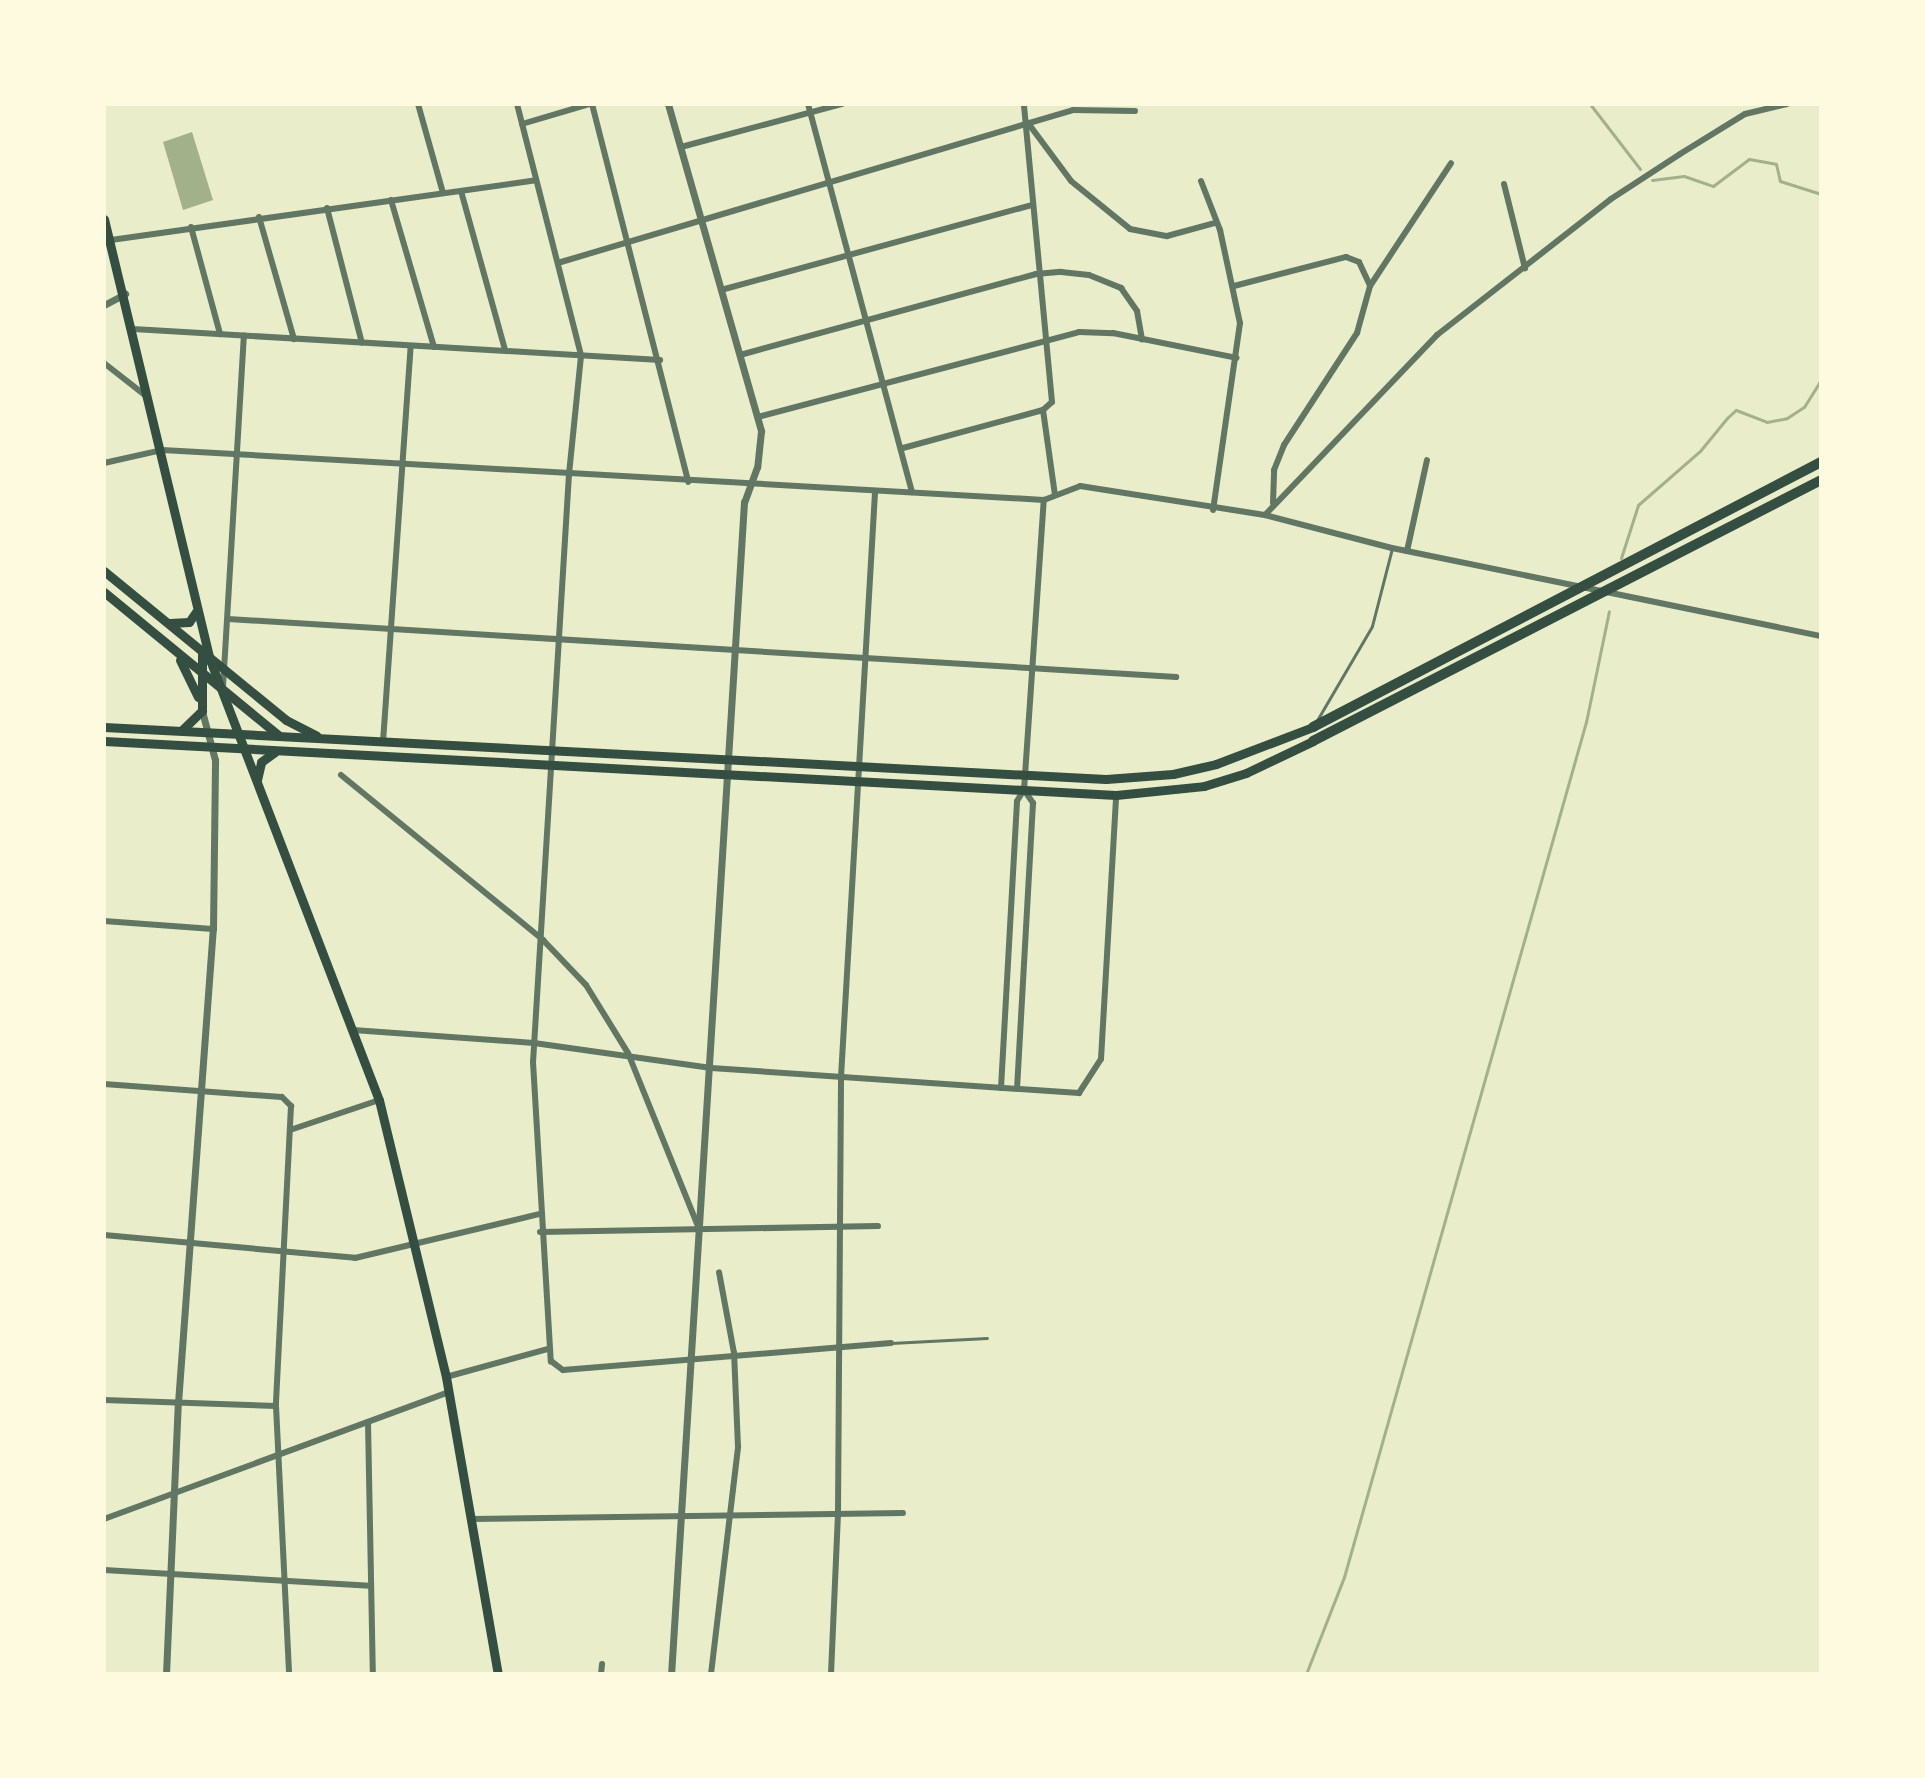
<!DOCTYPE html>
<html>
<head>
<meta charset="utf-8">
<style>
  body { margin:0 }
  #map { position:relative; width:1925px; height:1778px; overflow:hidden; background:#e9edc9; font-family:"DejaVu Sans",sans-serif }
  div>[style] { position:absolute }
  .water>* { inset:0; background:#a3b18a }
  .stream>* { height:3px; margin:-1.5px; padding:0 1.5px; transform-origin:1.5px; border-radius:1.5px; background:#a3b18a }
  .service>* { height:3px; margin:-1.5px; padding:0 1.5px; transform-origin:1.5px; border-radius:1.5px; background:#617663 }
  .minor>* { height:6px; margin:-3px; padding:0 3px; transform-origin:3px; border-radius:3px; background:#617663 }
  .tertiary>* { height:7px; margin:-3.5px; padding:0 3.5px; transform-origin:3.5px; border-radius:3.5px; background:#617663 }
  .primary>* { height:9px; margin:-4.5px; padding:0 4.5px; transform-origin:4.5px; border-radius:4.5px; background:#344e41 }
  .trunk>* { height:10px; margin:-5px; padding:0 5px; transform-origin:5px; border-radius:5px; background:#344e41 }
  span { translate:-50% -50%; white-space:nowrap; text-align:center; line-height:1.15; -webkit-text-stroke:6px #fefae0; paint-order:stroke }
  .frame { position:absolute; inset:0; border:106px solid #fefae0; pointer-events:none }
</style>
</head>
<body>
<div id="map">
  <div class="water">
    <div style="clip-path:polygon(192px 132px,213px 200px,183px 210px,163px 142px)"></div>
  </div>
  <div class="stream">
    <div style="left:1590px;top:104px;width:82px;rotate:52.4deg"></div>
    <div style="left:1652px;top:180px;width:32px;rotate:-7deg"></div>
    <div style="left:1684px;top:176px;width:31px;rotate:19deg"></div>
    <div style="left:1713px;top:186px;width:45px;rotate:-36.9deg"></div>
    <div style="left:1749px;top:159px;width:27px;rotate:10deg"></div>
    <div style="left:1776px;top:164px;width:17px;rotate:77deg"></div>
    <div style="left:1780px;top:181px;width:43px;rotate:17.6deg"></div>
    <div style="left:1621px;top:558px;width:56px;rotate:-72.2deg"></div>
    <div style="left:1638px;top:505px;width:82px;rotate:-41.1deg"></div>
    <div style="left:1700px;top:451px;width:43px;rotate:-50.7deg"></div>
    <div style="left:1727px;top:418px;width:12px;rotate:-42deg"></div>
    <div style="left:1736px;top:410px;width:33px;rotate:21deg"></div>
    <div style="left:1767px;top:422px;width:20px;rotate:-11deg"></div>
    <div style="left:1787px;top:418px;width:20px;rotate:-33deg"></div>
    <div style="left:1804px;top:407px;width:32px;rotate:-58deg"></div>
    <div style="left:1306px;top:1674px;width:104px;rotate:-68.6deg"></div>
    <div style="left:1344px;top:1577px;width:889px;rotate:-74.2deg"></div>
    <div style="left:1586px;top:722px;width:113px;rotate:-78.3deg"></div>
  </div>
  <div class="service">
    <div style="left:1316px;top:722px;width:111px;rotate:-59.7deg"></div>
    <div style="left:1372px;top:626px;width:81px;rotate:-75.6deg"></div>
    <div style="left:891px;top:1343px;width:96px;rotate:-3deg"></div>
  </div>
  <div class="minor">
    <div style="left:418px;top:104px;width:92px;rotate:74.3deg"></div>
    <div style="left:517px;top:104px;width:260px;rotate:75.7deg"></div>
    <div style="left:581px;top:356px;width:119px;rotate:95.8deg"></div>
    <div style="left:569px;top:474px;width:589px;rotate:93.5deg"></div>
    <div style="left:533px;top:1062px;width:300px;rotate:86.6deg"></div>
    <div style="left:551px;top:1361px;width:15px;rotate:37deg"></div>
    <div style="left:563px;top:1370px;width:329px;rotate:-4.7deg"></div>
    <div style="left:592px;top:104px;width:390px;rotate:75.7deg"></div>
    <div style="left:808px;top:104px;width:402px;rotate:75deg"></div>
    <div style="left:1028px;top:123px;width:72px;rotate:53.4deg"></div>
    <div style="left:1071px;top:181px;width:76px;rotate:39.1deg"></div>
    <div style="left:1130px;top:229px;width:38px;rotate:11deg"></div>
    <div style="left:1167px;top:236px;width:50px;rotate:-15.2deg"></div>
    <div style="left:522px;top:124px;width:70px;rotate:-16.6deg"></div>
    <div style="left:681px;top:147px;width:167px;rotate:-15deg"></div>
    <div style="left:1201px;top:181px;width:53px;rotate:68.8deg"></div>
    <div style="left:1220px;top:230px;width:95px;rotate:77.9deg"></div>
    <div style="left:1240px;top:323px;width:189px;rotate:98.2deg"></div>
    <div style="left:1504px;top:184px;width:87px;rotate:76deg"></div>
    <div style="left:461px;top:191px;width:165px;rotate:74.5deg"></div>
    <div style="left:391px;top:200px;width:153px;rotate:73.7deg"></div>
    <div style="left:327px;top:208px;width:139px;rotate:75.5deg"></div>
    <div style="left:259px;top:217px;width:127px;rotate:74deg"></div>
    <div style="left:191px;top:227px;width:111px;rotate:74.8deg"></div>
    <div style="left:111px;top:240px;width:429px;rotate:-8deg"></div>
    <div style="left:561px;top:262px;width:534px;rotate:-16.53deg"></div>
    <div style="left:1073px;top:110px;width:62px;rotate:0.9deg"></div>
    <div style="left:1234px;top:286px;width:116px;rotate:-14.5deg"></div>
    <div style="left:1346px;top:257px;width:14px;rotate:21deg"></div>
    <div style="left:1359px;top:262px;width:26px;rotate:65deg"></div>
    <div style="left:721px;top:290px;width:321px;rotate:-15.3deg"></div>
    <div style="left:133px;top:329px;width:528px;rotate:3.37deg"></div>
    <div style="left:740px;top:355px;width:307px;rotate:-15.3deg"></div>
    <div style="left:1036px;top:274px;width:25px;rotate:-5deg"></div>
    <div style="left:1061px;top:272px;width:28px;rotate:6deg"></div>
    <div style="left:1089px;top:275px;width:35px;rotate:22deg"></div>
    <div style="left:1121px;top:288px;width:28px;rotate:55deg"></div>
    <div style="left:1137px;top:311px;width:29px;rotate:80deg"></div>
    <div style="left:104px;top:363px;width:52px;rotate:38deg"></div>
    <div style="left:1043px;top:410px;width:86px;rotate:82deg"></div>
    <div style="left:758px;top:417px;width:332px;rotate:-14.8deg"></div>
    <div style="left:1079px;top:332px;width:34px;rotate:2deg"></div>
    <div style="left:1113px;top:333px;width:126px;rotate:11.4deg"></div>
    <div style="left:903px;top:448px;width:145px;rotate:-15.2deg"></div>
    <div style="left:1043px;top:410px;width:12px;rotate:-42deg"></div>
    <div style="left:1052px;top:402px;width:299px;rotate:-95.4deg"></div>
    <div style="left:104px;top:463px;width:59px;rotate:-12.6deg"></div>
    <div style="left:162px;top:450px;width:883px;rotate:3.24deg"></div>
    <div style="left:1044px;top:500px;width:39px;rotate:-21deg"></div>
    <div style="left:1080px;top:486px;width:187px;rotate:8.9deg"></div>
    <div style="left:1265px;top:515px;width:131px;rotate:14.6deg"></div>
    <div style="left:1392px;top:548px;width:438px;rotate:11.6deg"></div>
    <div style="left:1273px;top:503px;width:33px;rotate:-88deg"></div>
    <div style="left:1274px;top:470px;width:27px;rotate:-68deg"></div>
    <div style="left:1284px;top:445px;width:134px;rotate:-56.9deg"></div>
    <div style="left:1357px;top:333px;width:49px;rotate:-74.5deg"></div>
    <div style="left:1370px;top:286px;width:147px;rotate:-56.6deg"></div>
    <div style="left:1265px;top:515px;width:249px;rotate:-46.3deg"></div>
    <div style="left:1437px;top:335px;width:221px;rotate:-38deg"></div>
    <div style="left:1611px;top:199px;width:82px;rotate:-33.1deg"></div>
    <div style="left:1680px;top:154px;width:76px;rotate:-31.6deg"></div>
    <div style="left:1745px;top:114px;width:43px;rotate:-13.4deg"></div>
    <div style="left:1407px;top:551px;width:93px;rotate:-77.6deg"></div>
    <div style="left:228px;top:619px;width:950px;rotate:3.5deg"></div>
    <div style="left:223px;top:687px;width:352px;rotate:-86.6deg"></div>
    <div style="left:383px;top:742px;width:397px;rotate:-86deg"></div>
    <div style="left:341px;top:775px;width:261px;rotate:39.2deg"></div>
    <div style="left:543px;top:940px;width:62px;rotate:46.3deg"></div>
    <div style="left:586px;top:985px;width:80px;rotate:58.3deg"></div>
    <div style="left:628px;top:1053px;width:187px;rotate:68deg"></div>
    <div style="left:1024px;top:790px;width:291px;rotate:-86.1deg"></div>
    <div style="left:104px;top:921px;width:109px;rotate:4.2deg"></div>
    <div style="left:353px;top:1030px;width:181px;rotate:4.1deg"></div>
    <div style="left:534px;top:1043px;width:179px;rotate:8deg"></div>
    <div style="left:711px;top:1068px;width:369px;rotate:3.9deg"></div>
    <div style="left:1079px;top:1093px;width:40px;rotate:-57.1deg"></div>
    <div style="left:1101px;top:1059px;width:264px;rotate:-86.7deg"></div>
    <div style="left:104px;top:1084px;width:178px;rotate:4.2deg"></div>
    <div style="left:282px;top:1097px;width:13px;rotate:45deg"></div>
    <div style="left:291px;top:1106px;width:300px;rotate:92.9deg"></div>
    <div style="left:276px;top:1406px;width:268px;rotate:87.2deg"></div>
    <div style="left:1001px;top:1088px;width:287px;rotate:-86.8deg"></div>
    <div style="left:1017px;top:801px;width:13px;rotate:-58deg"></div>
    <div style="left:1024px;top:790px;width:16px;rotate:55deg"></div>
    <div style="left:1033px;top:803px;width:286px;rotate:93.2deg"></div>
    <div style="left:293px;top:1129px;width:91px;rotate:-18.6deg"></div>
    <div style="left:540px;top:1232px;width:338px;rotate:-1deg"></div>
    <div style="left:104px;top:1235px;width:252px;rotate:5.2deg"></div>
    <div style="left:355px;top:1258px;width:189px;rotate:-13.4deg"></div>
    <div style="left:446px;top:1377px;width:106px;rotate:-15.4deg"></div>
    <div style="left:104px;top:1400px;width:172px;rotate:2deg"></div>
    <div style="left:368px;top:1422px;width:252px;rotate:88.9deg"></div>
    <div style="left:104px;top:1519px;width:368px;rotate:-20.2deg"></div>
    <div style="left:471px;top:1519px;width:432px;rotate:-0.8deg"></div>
    <div style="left:104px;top:1570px;width:266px;rotate:3.4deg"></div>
    <div style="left:601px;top:1674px;width:10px;rotate:-84deg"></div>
    <div style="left:711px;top:1674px;width:229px;rotate:-83.2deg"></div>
    <div style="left:738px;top:1447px;width:94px;rotate:-92.4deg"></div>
    <div style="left:734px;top:1353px;width:82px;rotate:-100.5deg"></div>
    <div style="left:831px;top:1674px;width:162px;rotate:-87.5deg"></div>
    <div style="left:838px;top:1512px;width:435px;rotate:-89.6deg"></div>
    <div style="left:841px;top:1077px;width:586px;rotate:-86.67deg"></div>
  </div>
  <div class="tertiary">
    <div style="left:668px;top:104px;width:340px;rotate:74.1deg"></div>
    <div style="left:761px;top:431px;width:36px;rotate:96deg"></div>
    <div style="left:757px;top:467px;width:37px;rotate:110deg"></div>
    <div style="left:744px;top:502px;width:1174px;rotate:93.56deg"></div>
    <div style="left:104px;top:305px;width:24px;rotate:-28deg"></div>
    <div style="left:166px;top:1674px;width:271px;rotate:-87.5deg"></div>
    <div style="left:178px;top:1403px;width:475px;rotate:-85.8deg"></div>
    <div style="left:213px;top:929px;width:169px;rotate:-89.3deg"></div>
    <div style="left:215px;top:760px;width:51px;rotate:-104.9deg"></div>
  </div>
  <div class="primary">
    <div style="left:104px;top:219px;width:454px;rotate:76.5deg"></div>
    <div style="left:210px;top:660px;width:471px;rotate:69deg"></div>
    <div style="left:379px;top:1100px;width:285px;rotate:76.4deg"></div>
    <div style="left:446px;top:1377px;width:302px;rotate:80.1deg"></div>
    <div style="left:104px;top:571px;width:235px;rotate:39.3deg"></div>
    <div style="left:286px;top:720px;width:34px;rotate:27deg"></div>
    <div style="left:104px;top:592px;width:227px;rotate:39.4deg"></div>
    <div style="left:170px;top:623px;width:19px;rotate:-3deg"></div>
    <div style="left:189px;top:622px;width:12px;rotate:-55deg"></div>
    <div style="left:180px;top:660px;width:41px;rotate:64.1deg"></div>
    <div style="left:104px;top:727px;width:1003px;rotate:2.97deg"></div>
    <div style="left:1106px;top:779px;width:67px;rotate:-4.3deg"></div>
    <div style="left:1173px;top:774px;width:44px;rotate:-13.1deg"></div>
    <div style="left:1216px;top:764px;width:104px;rotate:-20.9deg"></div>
    <div style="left:182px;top:730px;width:28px;rotate:-44deg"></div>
    <div style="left:202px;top:711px;width:60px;rotate:-90deg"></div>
    <div style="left:104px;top:741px;width:1013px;rotate:3.05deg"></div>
    <div style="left:1116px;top:795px;width:88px;rotate:-5.8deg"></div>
    <div style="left:1204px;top:786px;width:44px;rotate:-17.2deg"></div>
    <div style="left:1246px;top:773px;width:74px;rotate:-25.5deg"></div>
    <div style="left:257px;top:780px;width:18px;rotate:-77deg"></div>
    <div style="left:261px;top:762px;width:17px;rotate:-36deg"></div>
  </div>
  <div class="trunk">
    <div style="left:1313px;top:727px;width:573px;rotate:-27.55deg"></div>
    <div style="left:1313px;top:741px;width:571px;rotate:-27.19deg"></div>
  </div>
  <div class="frame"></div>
</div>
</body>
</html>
